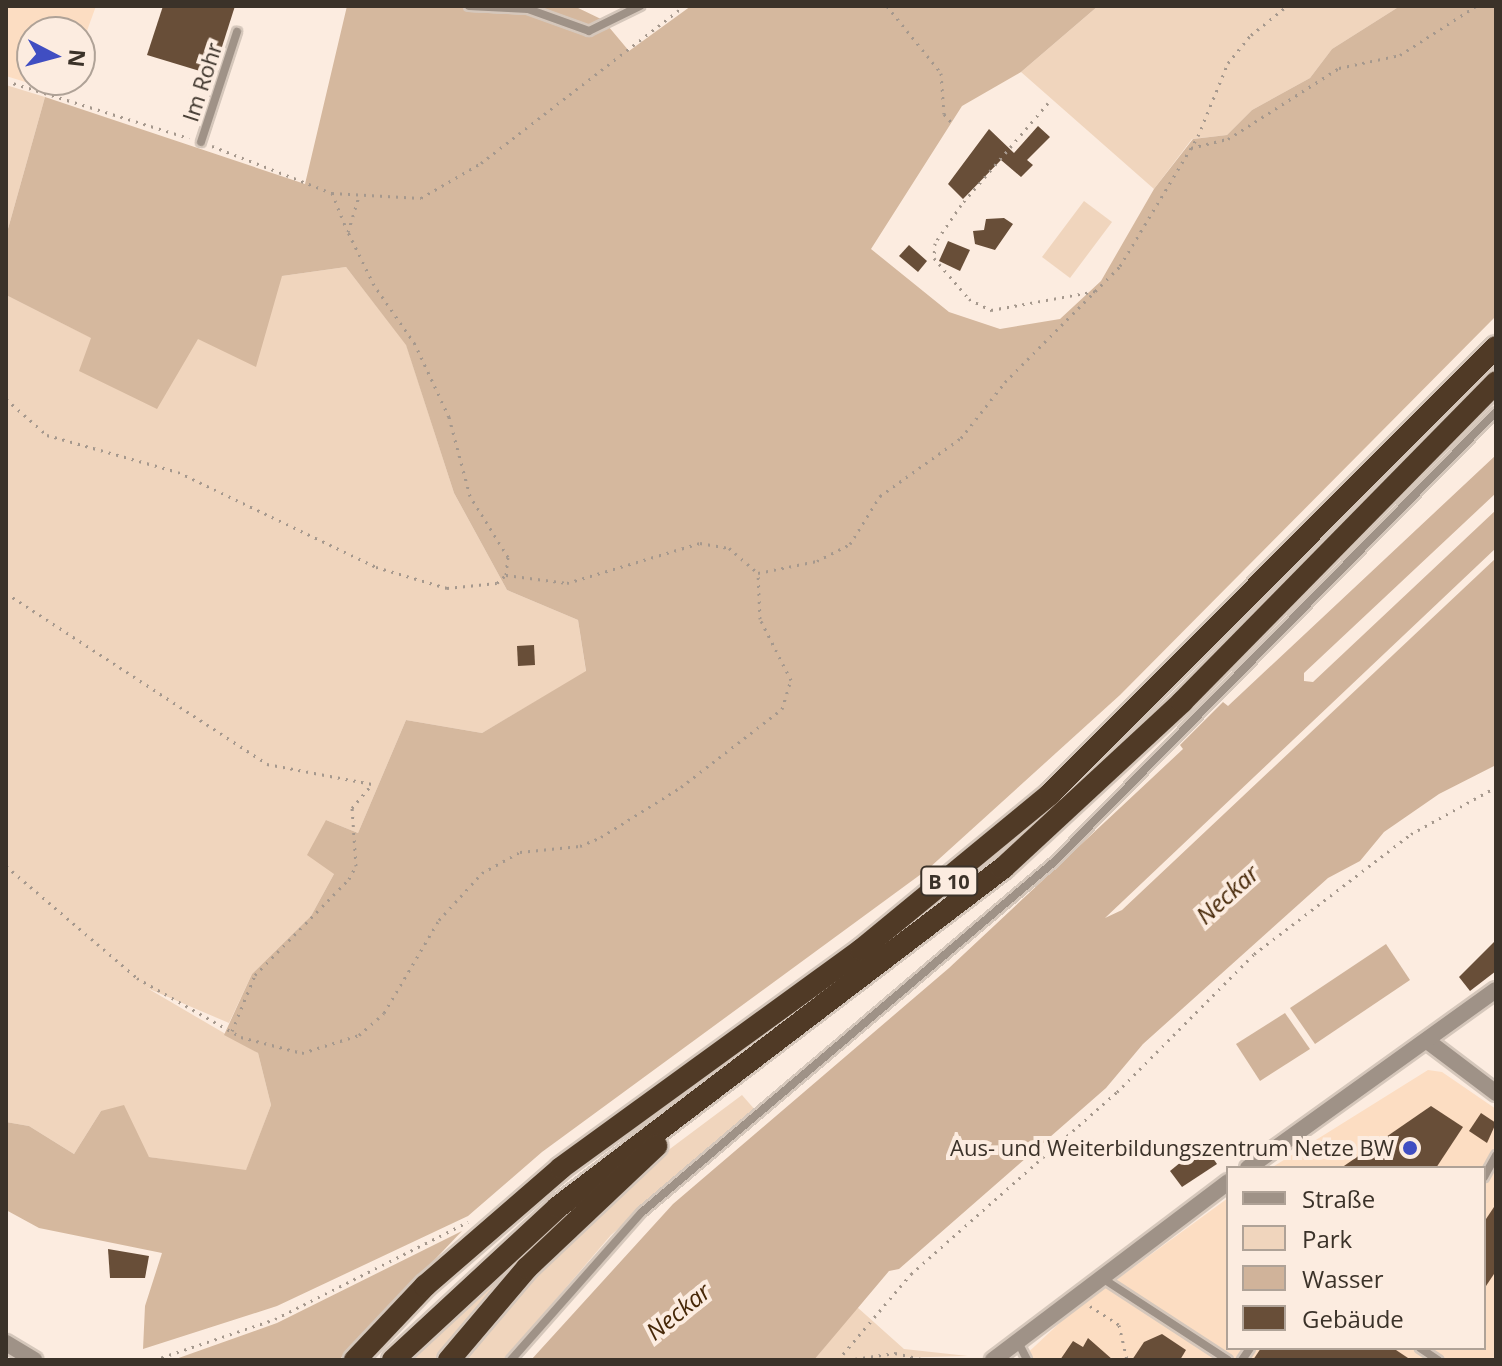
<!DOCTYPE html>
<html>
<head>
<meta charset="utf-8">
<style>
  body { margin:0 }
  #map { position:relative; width:1502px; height:1366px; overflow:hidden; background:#fcece0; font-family:"Open Sans",sans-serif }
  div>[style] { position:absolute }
  .built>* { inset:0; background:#fcddc2 }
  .green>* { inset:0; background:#f0d5bd }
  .forest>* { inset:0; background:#d5b89e }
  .water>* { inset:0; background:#d0b39a }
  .building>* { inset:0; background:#684e38 }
  .path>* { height:3px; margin-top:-1.5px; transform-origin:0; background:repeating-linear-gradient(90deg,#a5988d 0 2px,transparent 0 8px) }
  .roads { filter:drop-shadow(2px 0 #d5c7bb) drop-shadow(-2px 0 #d5c7bb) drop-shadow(0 2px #d5c7bb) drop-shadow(0 -2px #d5c7bb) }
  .service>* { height:8px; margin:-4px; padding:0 4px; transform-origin:4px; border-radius:4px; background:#9f9287 }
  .minor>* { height:16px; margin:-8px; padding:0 8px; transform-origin:8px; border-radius:8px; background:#9f9287 }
  .tertiary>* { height:16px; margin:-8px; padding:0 8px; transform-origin:8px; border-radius:8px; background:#9f9287 }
  .trunk>* { height:22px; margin:-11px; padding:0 11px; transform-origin:11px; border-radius:11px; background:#503a26 }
  .dots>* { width:22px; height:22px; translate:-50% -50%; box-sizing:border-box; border:4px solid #fcece0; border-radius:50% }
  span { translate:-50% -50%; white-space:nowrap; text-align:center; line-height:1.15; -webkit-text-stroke:8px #fcece0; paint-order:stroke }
  .shield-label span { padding:2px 6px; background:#fcece0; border:2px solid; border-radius:6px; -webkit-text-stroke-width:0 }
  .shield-label { font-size:20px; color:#3b3229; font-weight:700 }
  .street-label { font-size:22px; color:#3b3229 }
  .poi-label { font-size:22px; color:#3b3229 }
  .right { translate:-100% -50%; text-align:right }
  .water-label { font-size:24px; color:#472808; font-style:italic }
  .frame { position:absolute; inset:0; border:8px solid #3b3229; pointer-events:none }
  .legend { position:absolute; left:1226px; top:1166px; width:260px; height:184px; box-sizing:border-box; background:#fcece0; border:2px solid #afa297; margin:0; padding:10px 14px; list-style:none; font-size:24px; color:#3b3229 }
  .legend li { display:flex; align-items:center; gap:16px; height:40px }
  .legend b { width:40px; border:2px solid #afa297 }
  .north { position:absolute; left:16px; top:16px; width:80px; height:80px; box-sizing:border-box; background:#fcece0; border:2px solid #afa297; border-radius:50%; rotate:96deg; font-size:22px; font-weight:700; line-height:32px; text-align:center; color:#3b3229 }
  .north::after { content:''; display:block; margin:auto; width:28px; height:36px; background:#404ec2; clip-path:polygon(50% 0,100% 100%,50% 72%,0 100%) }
</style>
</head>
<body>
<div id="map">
  <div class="built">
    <div style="clip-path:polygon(6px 6px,96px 6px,80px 50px,80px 32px,32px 32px,32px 80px,69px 80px,64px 94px,6px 76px)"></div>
    <div style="clip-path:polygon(1428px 1070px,1442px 1072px,1496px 1109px,1496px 1360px,1020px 1360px,1067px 1316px,1228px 1198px,1228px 1348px,1484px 1348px,1484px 1168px,1271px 1168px)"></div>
  </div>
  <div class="green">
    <div style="clip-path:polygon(1098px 6px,1400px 6px,1332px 49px,1310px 78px,1252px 110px,1227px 135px,1192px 139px,1154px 189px,1021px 72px)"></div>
    <div style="clip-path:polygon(6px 85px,45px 97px,6px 236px)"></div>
    <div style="clip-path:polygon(1084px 201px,1112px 222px,1070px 278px,1042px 257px)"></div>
    <div style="clip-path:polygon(346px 267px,406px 344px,454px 493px,507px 590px,578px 620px,586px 672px,482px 733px,406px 720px,358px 833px,326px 820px,334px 874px,311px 916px,252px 974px,229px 1023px,147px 988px,258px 1053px,271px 1105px,246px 1171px,149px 1157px,101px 1111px,74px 1154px,29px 1126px,6px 1122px,6px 295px,92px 338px,198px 339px,282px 276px)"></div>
    <div style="clip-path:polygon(742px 1095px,756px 1111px,611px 1235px,504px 1360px,461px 1360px,535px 1273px,631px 1178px)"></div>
    <div style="clip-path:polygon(550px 1226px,439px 1360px,407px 1360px)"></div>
    <div style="clip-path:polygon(857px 1307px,904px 1349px,968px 1356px,814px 1360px)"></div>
  </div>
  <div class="forest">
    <div style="clip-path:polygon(347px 6px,574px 6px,603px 20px,629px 51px,691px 6px,1098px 6px,1021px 72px,962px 106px,871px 249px,949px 312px,1000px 329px,1060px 319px,1101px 281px,1154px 189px,1193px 139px,1227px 135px,1252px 110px,1310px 78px,1332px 49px,1400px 6px,1496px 6px,1496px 316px,1120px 695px,928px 869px,542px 1152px,468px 1216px,277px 1306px,143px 1349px,145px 1306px,162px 1253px,39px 1228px,6px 1210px,6px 1122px,29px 1126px,74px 1154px,101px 1111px,124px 1105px,149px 1157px,246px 1170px,271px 1105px,258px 1053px,224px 1035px,252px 974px,311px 916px,334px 874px,307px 855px,326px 820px,358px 833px,406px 720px,482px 733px,586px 671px,578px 620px,507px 590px,454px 493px,406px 345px,346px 267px,282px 276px,256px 367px,198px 339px,157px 409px,79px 371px,91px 338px,6px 295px,6px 236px,45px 97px,305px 184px)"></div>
    <div style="clip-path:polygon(462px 1231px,339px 1360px,173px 1360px,277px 1323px)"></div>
  </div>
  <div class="water">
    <div style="clip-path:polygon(1496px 455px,1496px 493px,1304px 673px,1304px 681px,1313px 682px,1496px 510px,1496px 548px,1105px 918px,1122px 910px,1496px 558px,1496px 765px,1439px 794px,1384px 832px,1360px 861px,1328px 878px,1143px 1044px,1106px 1088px,899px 1269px,889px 1271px,814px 1360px,531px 1360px,673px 1204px,949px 968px,1183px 749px,1180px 745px,1223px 702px,1228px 706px)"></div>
    <div style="clip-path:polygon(1386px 944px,1410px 980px,1315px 1044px,1290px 1008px)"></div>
    <div style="clip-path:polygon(1285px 1013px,1310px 1049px,1260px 1081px,1236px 1044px)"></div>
  </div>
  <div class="building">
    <div style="clip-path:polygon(163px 6px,235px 6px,213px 75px,147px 55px)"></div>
    <div style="clip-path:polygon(1038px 126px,1050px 137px,1027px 160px,1033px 165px,1021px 177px,1001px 160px,963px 199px,948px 184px,989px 129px,1014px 153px)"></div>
    <div style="clip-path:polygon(1004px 218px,1013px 224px,995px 250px,975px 244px,973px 231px,984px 230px,986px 219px)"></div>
    <div style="clip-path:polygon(948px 241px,970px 250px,960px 271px,939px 261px)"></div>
    <div style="clip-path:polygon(909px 245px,927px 261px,918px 272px,899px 256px)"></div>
    <div style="clip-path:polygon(534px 645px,535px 665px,518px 666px,517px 646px)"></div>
    <div style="clip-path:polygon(1496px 940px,1496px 971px,1470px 991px,1459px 977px)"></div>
    <div style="clip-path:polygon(1431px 1106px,1463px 1127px,1436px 1168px,1341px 1168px)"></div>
    <div style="clip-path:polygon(1481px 1113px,1496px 1123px,1487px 1143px,1469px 1131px)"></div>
    <div style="clip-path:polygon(1203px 1144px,1217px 1164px,1182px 1187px,1170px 1171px)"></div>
    <div style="clip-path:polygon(1496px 1204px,1496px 1271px,1484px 1289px,1484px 1222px)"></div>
    <div style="clip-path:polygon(108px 1249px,149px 1256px,145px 1278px,110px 1278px)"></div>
    <div style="clip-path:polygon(1162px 1334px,1186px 1350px,1180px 1360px,1132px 1360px,1144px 1342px)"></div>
    <div style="clip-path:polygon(1088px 1338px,1113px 1360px,1060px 1360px,1073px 1341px,1083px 1347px)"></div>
    <div style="clip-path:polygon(1261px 1348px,1393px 1348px,1411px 1360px,1253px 1360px)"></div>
  </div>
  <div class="path">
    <div style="left:887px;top:6px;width:86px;rotate:51.1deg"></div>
    <div style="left:941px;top:73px;width:41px;rotate:85.8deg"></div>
    <div style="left:944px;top:114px;width:12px;rotate:48deg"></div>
    <div style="left:6px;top:81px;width:192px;rotate:17.3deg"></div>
    <div style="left:1048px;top:103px;width:134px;rotate:130.5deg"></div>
    <div style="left:961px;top:205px;width:46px;rotate:124.4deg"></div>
    <div style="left:935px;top:243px;width:15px;rotate:94deg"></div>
    <div style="left:934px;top:258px;width:54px;rotate:49.5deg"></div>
    <div style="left:969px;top:299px;width:25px;rotate:27deg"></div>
    <div style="left:991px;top:310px;width:108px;rotate:-10.2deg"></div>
    <div style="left:212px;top:146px;width:129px;rotate:21.4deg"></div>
    <div style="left:332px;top:193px;width:89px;rotate:3.2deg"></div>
    <div style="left:421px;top:198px;width:69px;rotate:-30.3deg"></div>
    <div style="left:481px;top:163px;width:257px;rotate:-37.7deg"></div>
    <div style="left:1191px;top:148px;width:38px;rotate:-14deg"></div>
    <div style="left:1228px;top:139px;width:132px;rotate:-32.6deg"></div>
    <div style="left:1339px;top:68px;width:62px;rotate:-12deg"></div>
    <div style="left:1400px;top:55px;width:90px;rotate:-32.8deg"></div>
    <div style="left:332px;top:193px;width:40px;rotate:68deg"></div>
    <div style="left:6px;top:399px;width:55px;rotate:41.3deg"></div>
    <div style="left:47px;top:435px;width:136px;rotate:15.8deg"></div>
    <div style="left:178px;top:472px;width:220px;rotate:25.6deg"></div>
    <div style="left:376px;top:567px;width:74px;rotate:16.5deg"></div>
    <div style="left:447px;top:588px;width:50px;rotate:-5.7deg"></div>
    <div style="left:497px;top:583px;width:12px;rotate:-42deg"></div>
    <div style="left:506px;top:575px;width:18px;rotate:-84deg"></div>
    <div style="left:508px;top:557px;width:72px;rotate:-121.9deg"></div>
    <div style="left:470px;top:496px;width:82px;rotate:-104.9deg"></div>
    <div style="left:449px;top:417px;width:81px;rotate:-115deg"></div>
    <div style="left:415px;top:344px;width:72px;rotate:-124.8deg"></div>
    <div style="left:374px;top:285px;width:59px;rotate:-116.1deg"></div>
    <div style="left:348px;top:232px;width:37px;rotate:-73deg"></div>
    <div style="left:506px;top:575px;width:62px;rotate:7.5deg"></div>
    <div style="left:567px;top:583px;width:139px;rotate:-16.7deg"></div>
    <div style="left:700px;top:543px;width:29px;rotate:10deg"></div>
    <div style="left:729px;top:548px;width:38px;rotate:41deg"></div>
    <div style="left:6px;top:593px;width:312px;rotate:33.2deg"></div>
    <div style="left:267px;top:764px;width:107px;rotate:10.8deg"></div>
    <div style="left:6px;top:866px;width:172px;rotate:40.5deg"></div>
    <div style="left:137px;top:978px;width:120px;rotate:29.6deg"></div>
    <div style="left:241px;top:1037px;width:63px;rotate:14.7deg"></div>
    <div style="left:302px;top:1053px;width:60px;rotate:-17.5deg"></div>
    <div style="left:359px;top:1035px;width:33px;rotate:-41deg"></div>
    <div style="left:384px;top:1013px;width:108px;rotate:-59.4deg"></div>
    <div style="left:439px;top:920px;width:64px;rotate:-47.5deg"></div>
    <div style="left:482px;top:873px;width:43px;rotate:-28.9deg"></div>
    <div style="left:520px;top:852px;width:60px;rotate:-5.7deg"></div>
    <div style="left:580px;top:846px;width:23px;rotate:-23deg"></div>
    <div style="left:601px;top:837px;width:94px;rotate:-32deg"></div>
    <div style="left:681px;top:787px;width:128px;rotate:-37.7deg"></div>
    <div style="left:782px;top:709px;width:30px;rotate:-73deg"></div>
    <div style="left:791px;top:680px;width:68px;rotate:-116.9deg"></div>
    <div style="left:760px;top:619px;width:46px;rotate:-92.5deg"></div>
    <div style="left:758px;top:573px;width:60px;rotate:-11.5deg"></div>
    <div style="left:817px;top:561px;width:37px;rotate:-27deg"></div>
    <div style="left:850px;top:544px;width:57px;rotate:-58deg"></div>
    <div style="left:880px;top:496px;width:100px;rotate:-35.6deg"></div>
    <div style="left:961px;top:438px;width:71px;rotate:-51.8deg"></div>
    <div style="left:1005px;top:382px;width:163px;rotate:-45.2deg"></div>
    <div style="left:1120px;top:266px;width:152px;rotate:-59deg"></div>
    <div style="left:1198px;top:136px;width:79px;rotate:-67.7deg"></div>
    <div style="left:1228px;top:63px;width:36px;rotate:-51deg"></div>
    <div style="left:1251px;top:35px;width:46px;rotate:-38.9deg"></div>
    <div style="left:232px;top:1031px;width:61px;rotate:-67.7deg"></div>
    <div style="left:255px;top:975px;width:134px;rotate:-45.6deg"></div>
    <div style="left:349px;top:879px;width:15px;rotate:-62deg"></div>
    <div style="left:356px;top:866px;width:58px;rotate:-93.9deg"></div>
    <div style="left:352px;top:808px;width:31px;rotate:-50deg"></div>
    <div style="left:1090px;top:1306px;width:35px;rotate:33deg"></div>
    <div style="left:1119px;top:1325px;width:36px;rotate:77deg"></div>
    <div style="left:154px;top:1360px;width:128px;rotate:-18.7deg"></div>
    <div style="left:275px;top:1319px;width:216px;rotate:-26.7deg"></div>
    <div style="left:838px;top:1360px;width:113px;rotate:-49.7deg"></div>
    <div style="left:911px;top:1274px;width:275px;rotate:-41.5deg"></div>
    <div style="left:1117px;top:1092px;width:194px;rotate:-45.2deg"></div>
    <div style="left:1254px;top:954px;width:198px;rotate:-37.4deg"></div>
    <div style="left:1411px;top:834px;width:97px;rotate:-28.9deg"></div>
    <div style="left:847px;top:1360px;width:49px;rotate:-8.3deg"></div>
    <div style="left:895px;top:1353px;width:31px;rotate:13deg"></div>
    <div style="left:939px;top:1360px;width:12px"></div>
  </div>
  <div class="roads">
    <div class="service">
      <div style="left:469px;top:6px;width:59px;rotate:2.9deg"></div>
      <div style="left:528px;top:9px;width:65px;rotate:19.8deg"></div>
      <div style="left:589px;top:31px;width:57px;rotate:-26.1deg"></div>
      <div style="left:201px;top:142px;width:116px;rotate:-71.9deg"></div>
      <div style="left:1484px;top:1177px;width:25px;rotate:-61deg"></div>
      <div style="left:1102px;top:1278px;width:150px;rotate:33.1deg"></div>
      <div style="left:1017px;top:1340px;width:22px;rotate:63deg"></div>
      <div style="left:1420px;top:1348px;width:22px;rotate:34deg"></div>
      <div style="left:511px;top:1360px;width:196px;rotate:-48.5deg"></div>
      <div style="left:641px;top:1213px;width:543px;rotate:-40.37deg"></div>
      <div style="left:1055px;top:861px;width:629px;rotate:-45.52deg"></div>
      <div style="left:1242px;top:1360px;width:14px;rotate:-56deg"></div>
    </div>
    <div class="minor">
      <div style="left:1430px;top:1043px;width:83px;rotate:37.1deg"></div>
      <div style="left:6px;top:1343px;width:33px;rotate:31deg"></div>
    </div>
    <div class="tertiary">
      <div style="left:1248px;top:1168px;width:305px;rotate:-35.7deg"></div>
      <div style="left:993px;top:1360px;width:295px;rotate:-37.1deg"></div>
    </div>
    <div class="trunk">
      <div style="left:355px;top:1360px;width:102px;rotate:-46.6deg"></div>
      <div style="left:425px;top:1286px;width:180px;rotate:-40.9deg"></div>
      <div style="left:561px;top:1168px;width:371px;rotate:-36deg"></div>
      <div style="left:861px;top:950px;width:245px;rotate:-39.5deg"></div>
      <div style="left:1050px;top:794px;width:631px;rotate:-45.06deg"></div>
      <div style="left:393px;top:1360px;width:225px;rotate:-42.8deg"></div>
      <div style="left:558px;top:1207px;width:559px;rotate:-37.3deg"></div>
      <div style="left:1003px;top:868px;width:244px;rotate:-42.8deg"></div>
      <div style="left:1182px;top:702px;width:448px;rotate:-45.5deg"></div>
      <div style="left:449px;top:1360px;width:121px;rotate:-49.7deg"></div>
      <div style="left:527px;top:1268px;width:178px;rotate:-43.4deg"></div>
    </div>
  </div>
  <div class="dots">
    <div style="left:1410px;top:1148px;background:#404ec2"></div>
  </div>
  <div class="shield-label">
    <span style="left:949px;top:881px">B 10</span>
  </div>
  <div class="street-label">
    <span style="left:202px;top:82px;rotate:-72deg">Im Rohr</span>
  </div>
  <div class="poi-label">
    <span class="right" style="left:1394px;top:1148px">Aus- und Weiterbildungszentrum Netze BW</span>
  </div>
  <div class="water-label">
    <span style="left:1227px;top:894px;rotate:-42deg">Neckar</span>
    <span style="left:678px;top:1311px;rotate:-39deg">Neckar</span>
  </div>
  <div class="frame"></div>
  <ul class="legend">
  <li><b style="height:10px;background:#9f9287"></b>Straße</li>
  <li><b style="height:22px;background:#f0d5bd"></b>Park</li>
  <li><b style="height:22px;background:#d0b39a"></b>Wasser</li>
  <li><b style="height:22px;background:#684e38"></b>Gebäude</li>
  </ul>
  <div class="north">N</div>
</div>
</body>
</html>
